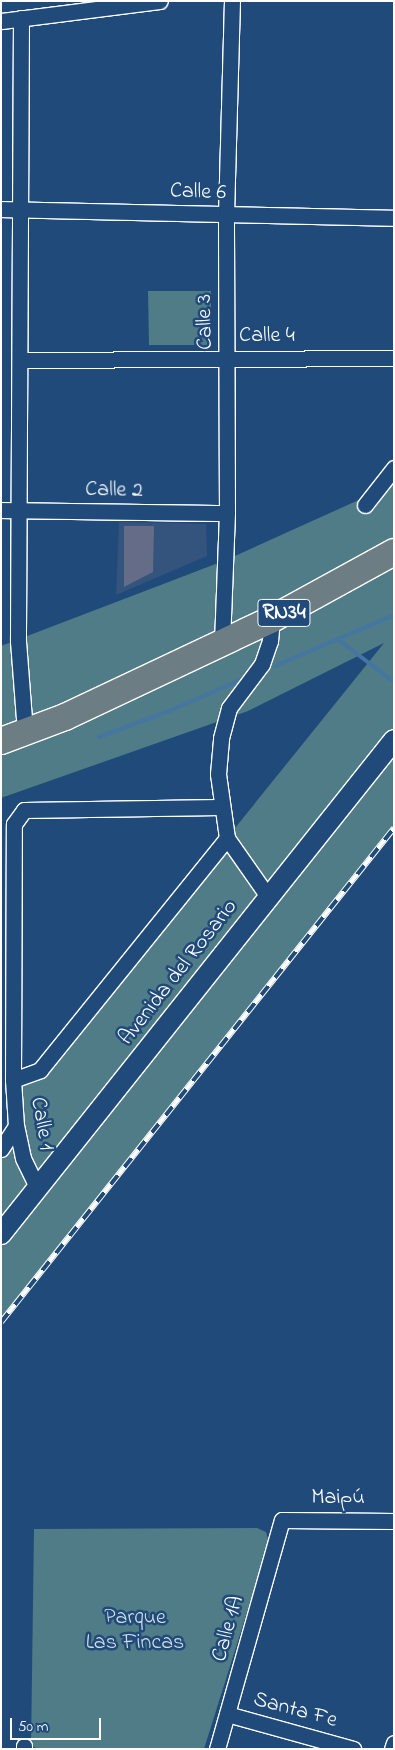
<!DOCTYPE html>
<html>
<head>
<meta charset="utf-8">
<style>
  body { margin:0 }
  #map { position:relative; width:395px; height:1750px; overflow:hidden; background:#1f4a7a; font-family:"Indie Flower",sans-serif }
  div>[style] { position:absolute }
  .built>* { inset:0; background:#34547e }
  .green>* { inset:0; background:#4f7c86 }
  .stream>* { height:4px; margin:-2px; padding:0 2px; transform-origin:2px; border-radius:2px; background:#4575a1 }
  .building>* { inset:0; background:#646c87 }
  .roads { filter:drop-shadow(1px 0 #fff) drop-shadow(-1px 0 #fff) drop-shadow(0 1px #fff) drop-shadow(0 -1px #fff) }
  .street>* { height:15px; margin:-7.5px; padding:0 7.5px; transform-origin:7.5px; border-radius:7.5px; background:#1f4a7a }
  .secondary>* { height:20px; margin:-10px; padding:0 10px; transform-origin:10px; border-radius:10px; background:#1f4a7a }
  .highway>* { height:26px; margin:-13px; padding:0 13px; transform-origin:13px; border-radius:13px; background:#6c7e84 }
  .rail>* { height:5.5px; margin-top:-2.75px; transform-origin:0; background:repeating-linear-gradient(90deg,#1f4a7a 0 11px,#fff 0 22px); box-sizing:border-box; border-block:1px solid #fff }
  span { translate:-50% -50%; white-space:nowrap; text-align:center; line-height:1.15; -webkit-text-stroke:5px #1f4a7a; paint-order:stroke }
  .shield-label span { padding:1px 4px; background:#1f4a7a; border:1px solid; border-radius:4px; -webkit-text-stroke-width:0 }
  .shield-label { font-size:21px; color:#fff; font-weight:700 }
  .street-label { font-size:22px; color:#fff }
  .park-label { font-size:22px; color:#d3dee1 }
  .frame { position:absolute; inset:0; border:2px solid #fff; pointer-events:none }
  .scale { position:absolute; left:10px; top:1718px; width:91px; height:22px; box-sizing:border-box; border:2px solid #fff; border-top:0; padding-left:6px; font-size:15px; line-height:18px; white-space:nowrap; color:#fff; -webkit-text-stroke:4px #1f4a7a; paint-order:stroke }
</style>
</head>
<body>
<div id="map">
  <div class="built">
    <div style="clip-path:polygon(119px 522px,206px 524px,207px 556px,116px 595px)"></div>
  </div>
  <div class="green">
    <div style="clip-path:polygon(148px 291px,211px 291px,211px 345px,149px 345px)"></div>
    <div style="clip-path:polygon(394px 484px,394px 828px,1px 1322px,1px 1149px,16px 1126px,13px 1080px,40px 1070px,384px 643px,248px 711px,1px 798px,1px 646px,226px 560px)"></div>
    <div style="clip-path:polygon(257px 1528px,266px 1532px,269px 1542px,204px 1749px,39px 1749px,31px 1746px,34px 1529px)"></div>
  </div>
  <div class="stream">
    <div style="left:340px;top:641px;width:68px;rotate:37.2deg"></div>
    <div style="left:275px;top:666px;width:129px;rotate:-23.2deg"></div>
    <div style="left:99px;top:737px;width:72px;rotate:-20.2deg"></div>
    <div style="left:167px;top:712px;width:85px;rotate:-23.6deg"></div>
  </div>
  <div class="building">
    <div style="clip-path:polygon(124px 526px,154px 526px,153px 572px,124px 587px)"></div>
  </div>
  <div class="roads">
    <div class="street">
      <div style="left:21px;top:18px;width:623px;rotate:90.28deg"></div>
      <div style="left:18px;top:641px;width:78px;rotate:85.6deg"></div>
      <div style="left:1px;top:21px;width:160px;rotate:-7.2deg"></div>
      <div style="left:1px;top:209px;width:393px;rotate:1.3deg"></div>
      <div style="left:20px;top:360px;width:374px;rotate:-0.3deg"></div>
      <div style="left:365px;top:505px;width:47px;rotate:-51.9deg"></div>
      <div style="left:1px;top:510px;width:226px;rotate:0.8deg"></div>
      <div style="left:222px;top:643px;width:130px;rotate:-87.8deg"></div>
      <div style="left:227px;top:513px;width:298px;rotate:-90.2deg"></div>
      <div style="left:226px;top:215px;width:214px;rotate:-88.4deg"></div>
      <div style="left:269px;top:898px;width:73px;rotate:-125deg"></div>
      <div style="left:227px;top:838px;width:65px;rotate:-98deg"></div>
      <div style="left:218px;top:774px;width:36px;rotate:-85deg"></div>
      <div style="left:221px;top:738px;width:31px;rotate:-75deg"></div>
      <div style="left:229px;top:708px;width:55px;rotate:-53.1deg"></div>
      <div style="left:262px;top:664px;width:24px;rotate:-71deg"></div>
      <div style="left:270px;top:641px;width:22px;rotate:-85deg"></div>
      <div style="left:13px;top:1080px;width:29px;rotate:-20deg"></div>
      <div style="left:40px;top:1070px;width:298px;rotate:-51.1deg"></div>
      <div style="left:1px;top:1149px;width:27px;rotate:-57deg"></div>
      <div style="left:38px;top:1189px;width:34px;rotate:-116deg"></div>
      <div style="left:23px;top:1158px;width:33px;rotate:-102deg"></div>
      <div style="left:16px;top:1126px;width:46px;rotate:-93.7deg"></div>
      <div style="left:13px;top:1080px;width:256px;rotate:-89.8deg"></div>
      <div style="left:14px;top:824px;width:17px;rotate:-54deg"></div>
      <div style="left:24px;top:810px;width:196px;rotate:-0.9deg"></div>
      <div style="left:227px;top:1714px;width:131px;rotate:15.5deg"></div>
      <div style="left:24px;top:1749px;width:3px;rotate:-90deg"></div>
      <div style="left:217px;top:1749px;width:238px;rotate:-74.2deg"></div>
      <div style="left:282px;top:1520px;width:112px;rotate:0.5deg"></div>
      <div style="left:392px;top:1749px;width:6px;rotate:-72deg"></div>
    </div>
    <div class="secondary">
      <div style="left:1px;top:1234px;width:631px;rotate:-51.5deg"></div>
    </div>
    <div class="highway">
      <div style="left:1px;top:741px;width:68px;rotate:-20.6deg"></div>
      <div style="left:65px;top:717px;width:229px;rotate:-25.3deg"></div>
      <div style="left:272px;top:619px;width:139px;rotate:-28.8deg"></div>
    </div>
  </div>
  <div class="rail">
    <div style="left:1px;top:1322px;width:631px;rotate:-51.5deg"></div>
  </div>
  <div class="shield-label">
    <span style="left:284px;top:613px">RN34</span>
  </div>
  <div class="street-label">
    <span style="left:198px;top:193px;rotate:2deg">Calle 6</span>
    <span style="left:206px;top:322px;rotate:-91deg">Calle 3</span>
    <span style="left:267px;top:337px">Calle 4</span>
    <span style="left:114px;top:491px;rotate:1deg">Calle 2</span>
    <span style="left:179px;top:973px;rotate:-52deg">Avenida del Rosario</span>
    <span style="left:41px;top:1124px;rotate:80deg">Calle 1</span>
    <span style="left:338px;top:1499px">Maipú</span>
    <span style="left:229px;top:1629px;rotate:-74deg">Calle 1A</span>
    <span style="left:295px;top:1711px;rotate:15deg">Santa Fe</span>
  </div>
  <div class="park-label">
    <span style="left:135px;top:1631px">Parque<br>Las Fincas</span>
  </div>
  <div class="frame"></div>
  <div class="scale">50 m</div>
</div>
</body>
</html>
